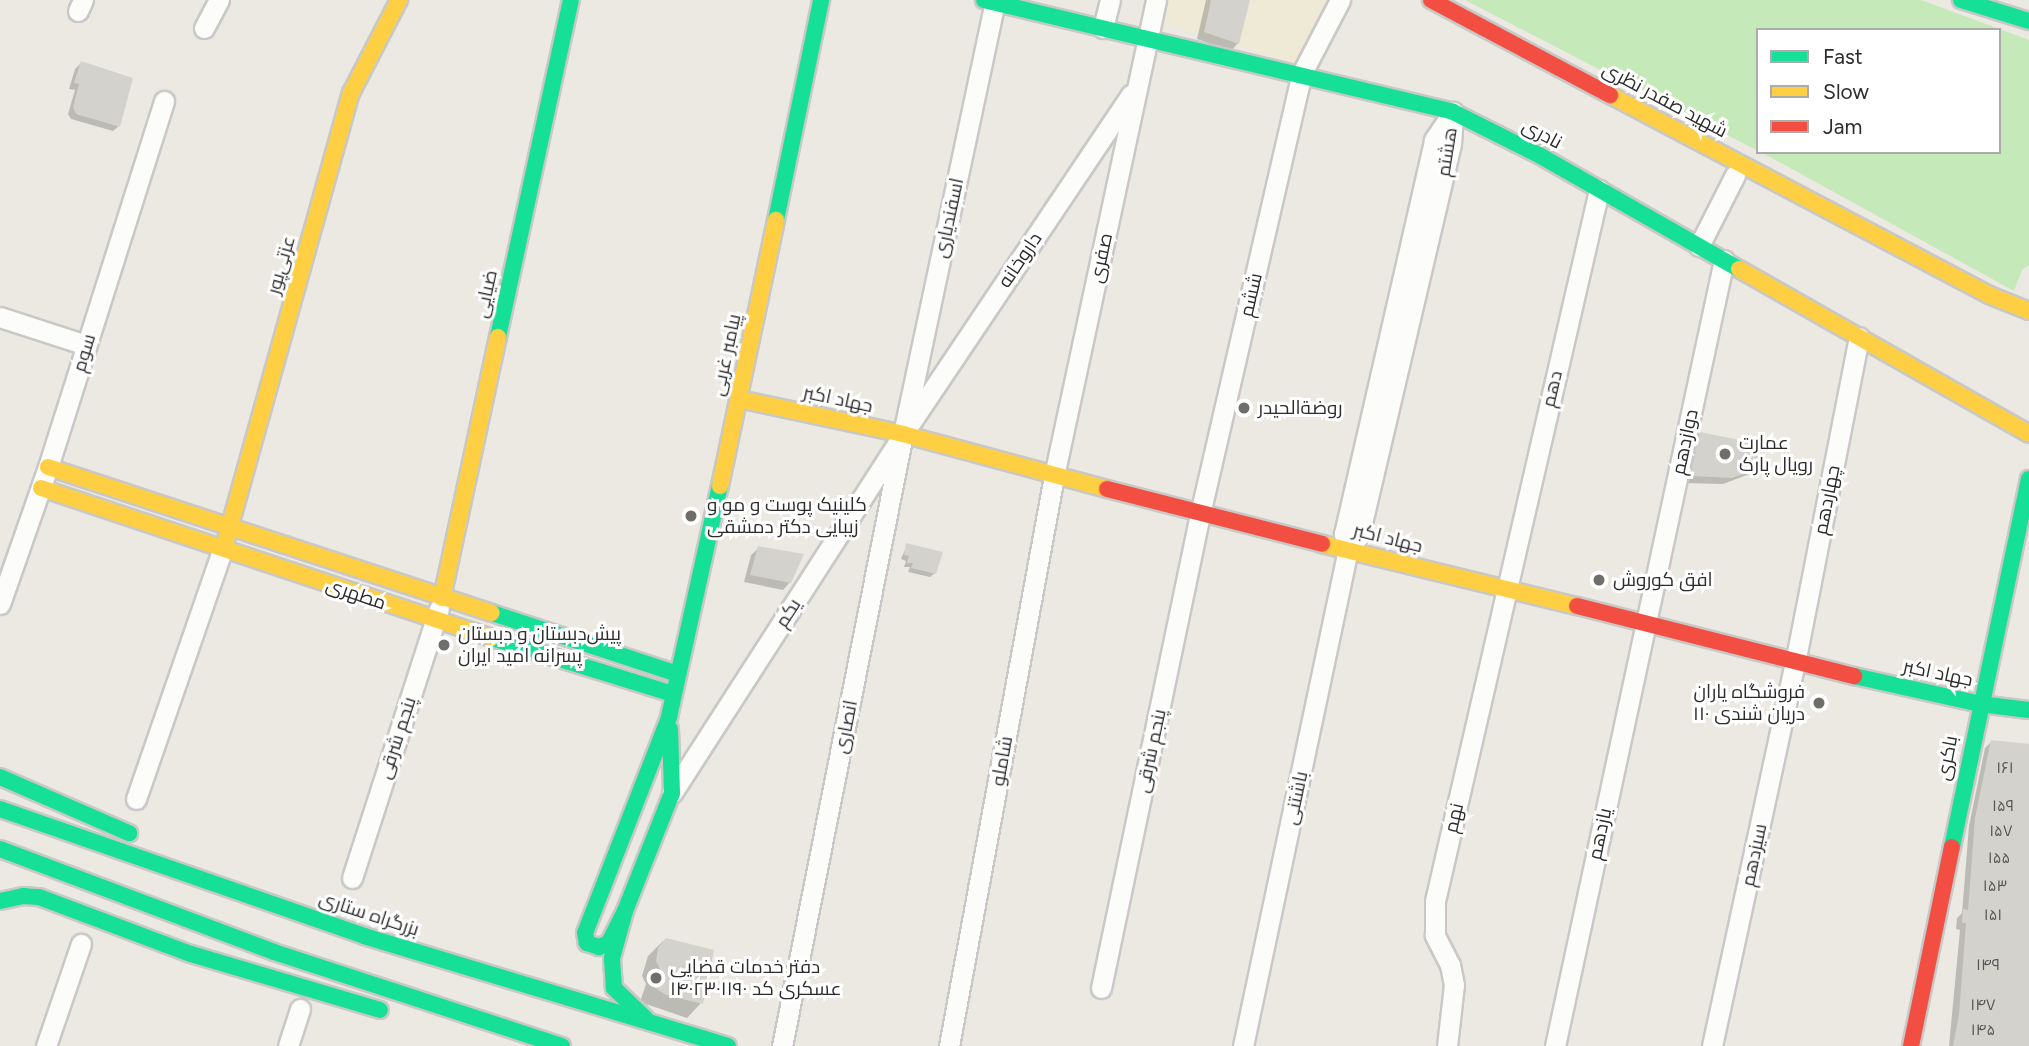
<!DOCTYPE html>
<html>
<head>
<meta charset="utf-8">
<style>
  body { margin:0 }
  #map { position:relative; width:2029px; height:1046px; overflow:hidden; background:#ebe9e2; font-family:Figtree,Cairo,sans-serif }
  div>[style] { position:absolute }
  .education>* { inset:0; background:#eeead6 }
  .green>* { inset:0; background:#c5e9b9 }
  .shadow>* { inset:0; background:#0003 }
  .building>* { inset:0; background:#d3d2cd }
  .roads { filter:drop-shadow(2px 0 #c8c8c7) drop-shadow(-2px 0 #c8c8c7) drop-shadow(0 2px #c8c8c7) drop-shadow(0 -2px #c8c8c7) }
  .street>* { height:19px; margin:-9.5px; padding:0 9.5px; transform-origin:9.5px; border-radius:9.5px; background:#fcfcfb }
  .fast>* { height:16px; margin:-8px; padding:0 8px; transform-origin:8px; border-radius:8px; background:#16e098 }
  .slow>* { height:16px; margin:-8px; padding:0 8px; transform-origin:8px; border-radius:8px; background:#ffcf43 }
  .jam>* { height:16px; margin:-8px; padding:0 8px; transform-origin:8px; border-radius:8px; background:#f24e42 }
  .dots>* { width:19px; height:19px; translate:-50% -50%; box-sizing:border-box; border:4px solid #fff; border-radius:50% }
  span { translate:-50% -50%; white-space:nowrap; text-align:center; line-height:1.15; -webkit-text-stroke:6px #fff; paint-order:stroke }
  .number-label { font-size:16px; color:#565655 }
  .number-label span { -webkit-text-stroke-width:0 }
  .street-label { font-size:19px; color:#2c2c2c }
  .poi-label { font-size:19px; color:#2c2c2c }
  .left { translate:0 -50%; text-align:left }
  .right { translate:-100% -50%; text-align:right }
  .legend { position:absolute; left:1756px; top:28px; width:245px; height:126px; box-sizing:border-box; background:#fff; border:2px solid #ababab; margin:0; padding:9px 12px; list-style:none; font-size:21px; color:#2c2c2c }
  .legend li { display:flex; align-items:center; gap:14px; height:35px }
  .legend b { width:35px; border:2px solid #ababab }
</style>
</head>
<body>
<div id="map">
  <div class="education">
    <div style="clip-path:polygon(1167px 0,1326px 0,1299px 66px,1162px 22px)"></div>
  </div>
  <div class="green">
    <div style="clip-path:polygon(1465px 0,1921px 0,2029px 40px,2029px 265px,2022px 270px,2014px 291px,1761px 152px,1999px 152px,1999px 30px,1758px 30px,1758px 151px)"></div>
  </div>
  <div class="shadow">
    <div style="clip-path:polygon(1206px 0,1248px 0,1238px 43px,1231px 51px,1197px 39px)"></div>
    <div style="clip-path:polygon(81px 63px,119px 126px,113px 131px,71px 119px,68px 114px,75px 90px,69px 89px,75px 69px)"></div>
    <div style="clip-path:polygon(1700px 434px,1754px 468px,1747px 475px,1723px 484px,1684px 483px,1693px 441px)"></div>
    <div style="clip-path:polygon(907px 545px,935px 573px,930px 577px,908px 572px,910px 567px,904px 567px,906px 561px,901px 559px)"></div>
    <div style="clip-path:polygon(759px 548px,790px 582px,783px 590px,744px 582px,751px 555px)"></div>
    <div style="clip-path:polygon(1991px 742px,2029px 746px,2029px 1046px,1949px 1046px,1960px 930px,1956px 929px,1957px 918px,1962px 913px,1969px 826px,1985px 748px)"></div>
    <div style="clip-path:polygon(663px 941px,712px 951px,701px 1003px,687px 1018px,640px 1002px,646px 984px,642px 976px,648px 956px)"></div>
  </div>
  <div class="building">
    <div style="clip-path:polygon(1211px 0,1250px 0,1239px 44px,1204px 32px)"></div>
    <div style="clip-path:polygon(81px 61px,133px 78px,120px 127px,76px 114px,73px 107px,79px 84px,74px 83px)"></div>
    <div style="clip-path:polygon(1700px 432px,1739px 440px,1764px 438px,1756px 469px,1732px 478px,1690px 476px)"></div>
    <div style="clip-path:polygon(906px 543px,943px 552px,936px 574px,911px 568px,913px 563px,907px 563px,909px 556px,904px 555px)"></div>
    <div style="clip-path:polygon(758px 546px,804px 554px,791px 583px,750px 575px)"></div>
    <div style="clip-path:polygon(1991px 740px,2029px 744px,2029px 1046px,1953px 1046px,1959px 1014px,1966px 923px,1962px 923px,1963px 909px,1968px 910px,1975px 818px)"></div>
    <div style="clip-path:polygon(666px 938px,714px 950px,703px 1004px,666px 995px,654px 987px,660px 969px,656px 961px,658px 948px)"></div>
  </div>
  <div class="roads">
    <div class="street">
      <div style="left:78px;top:11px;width:12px;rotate:-66deg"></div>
      <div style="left:204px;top:28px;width:32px;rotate:-62deg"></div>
      <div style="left:1103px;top:28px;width:29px;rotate:-76deg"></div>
      <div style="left:1699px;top:246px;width:80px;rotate:-63.1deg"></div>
      <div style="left:0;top:317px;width:90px;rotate:18deg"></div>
      <div style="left:1348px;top:549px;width:17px;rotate:-50deg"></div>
      <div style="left:1359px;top:536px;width:403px;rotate:-76.8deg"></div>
      <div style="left:1451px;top:144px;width:30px;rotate:-86deg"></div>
      <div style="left:0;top:604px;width:145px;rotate:-70.7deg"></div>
      <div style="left:48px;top:467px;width:384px;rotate:-72.4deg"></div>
      <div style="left:672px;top:793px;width:427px;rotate:-57.2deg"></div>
      <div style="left:903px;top:434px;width:409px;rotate:-56.1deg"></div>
      <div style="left:136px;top:799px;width:266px;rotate:-70.9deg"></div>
      <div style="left:352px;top:878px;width:283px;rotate:-72.1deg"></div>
      <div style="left:1101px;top:988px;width:484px;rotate:-78.2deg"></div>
      <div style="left:1200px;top:514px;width:450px;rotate:-77deg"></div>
      <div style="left:1301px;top:75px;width:85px;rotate:-62.5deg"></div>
      <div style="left:46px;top:1046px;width:108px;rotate:-71.1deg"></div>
      <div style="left:288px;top:1046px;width:39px;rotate:-72deg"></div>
      <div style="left:782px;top:1046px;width:624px;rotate:-78.82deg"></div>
      <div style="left:903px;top:434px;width:441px;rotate:-78deg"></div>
      <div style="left:949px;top:1046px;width:580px;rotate:-79.56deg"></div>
      <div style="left:1054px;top:476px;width:487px;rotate:-77.9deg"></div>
      <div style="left:1243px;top:1046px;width:508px;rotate:-78.07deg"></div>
      <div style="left:1348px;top:549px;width:16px;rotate:-105deg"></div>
      <div style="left:1344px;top:534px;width:404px;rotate:-77.1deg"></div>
      <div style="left:1434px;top:140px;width:34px;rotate:-56deg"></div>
      <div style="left:1447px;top:1046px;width:61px;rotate:-83.5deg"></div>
      <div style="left:1454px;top:985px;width:20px;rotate:-101deg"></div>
      <div style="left:1450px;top:965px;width:34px;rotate:-117deg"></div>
      <div style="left:1435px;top:935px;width:34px;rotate:-90deg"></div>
      <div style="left:1435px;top:901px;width:730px;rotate:-77.01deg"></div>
      <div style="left:1555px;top:1046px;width:804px;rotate:-77.87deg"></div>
      <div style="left:1712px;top:1046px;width:392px;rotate:-77.8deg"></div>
      <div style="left:1795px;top:663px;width:332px;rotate:-78.9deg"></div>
    </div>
    <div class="fast">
      <div style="left:984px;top:0;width:482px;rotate:13.4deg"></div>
      <div style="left:1453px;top:112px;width:96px;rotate:26.6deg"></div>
      <div style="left:1539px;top:155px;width:230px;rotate:29.7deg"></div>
      <div style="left:1961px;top:0;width:71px;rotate:17.2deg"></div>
      <div style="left:776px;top:220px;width:225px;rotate:-78.4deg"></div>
      <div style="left:498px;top:337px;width:345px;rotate:-77.8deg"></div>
      <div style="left:492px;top:613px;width:196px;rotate:18.2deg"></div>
      <div style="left:492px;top:638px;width:189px;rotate:17.2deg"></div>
      <div style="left:1854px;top:676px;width:129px;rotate:12.5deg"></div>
      <div style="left:1980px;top:704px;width:49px;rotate:7deg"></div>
      <div style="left:0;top:777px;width:141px;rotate:23.5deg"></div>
      <div style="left:0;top:809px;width:386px;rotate:19.2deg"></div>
      <div style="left:364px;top:936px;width:380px;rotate:16.8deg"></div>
      <div style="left:1952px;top:847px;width:376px;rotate:-78.2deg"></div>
      <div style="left:0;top:849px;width:293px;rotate:20.6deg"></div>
      <div style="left:274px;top:952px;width:303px;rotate:18.1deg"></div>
      <div style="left:0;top:901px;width:24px;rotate:-12deg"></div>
      <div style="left:23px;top:896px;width:16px;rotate:4deg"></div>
      <div style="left:39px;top:897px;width:162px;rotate:20.6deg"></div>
      <div style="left:191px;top:954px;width:197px;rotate:16.5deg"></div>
      <div style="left:625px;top:911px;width:36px;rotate:117deg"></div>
      <div style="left:609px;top:943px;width:11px;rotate:158deg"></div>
      <div style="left:599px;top:947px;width:13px;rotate:-162deg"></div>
      <div style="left:587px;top:943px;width:10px;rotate:-101deg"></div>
      <div style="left:585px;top:933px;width:232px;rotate:-68.7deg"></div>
      <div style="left:669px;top:717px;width:237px;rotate:-77.6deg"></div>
      <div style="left:646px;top:1019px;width:45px;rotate:-135.9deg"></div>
      <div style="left:614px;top:988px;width:30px;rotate:-94deg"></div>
      <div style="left:612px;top:958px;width:49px;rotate:-74.5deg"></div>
      <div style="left:625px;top:911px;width:127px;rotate:-68.3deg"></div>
      <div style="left:672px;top:793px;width:64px;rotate:-91.8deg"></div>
    </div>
    <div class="slow">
      <div style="left:1610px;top:95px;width:429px;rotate:27.8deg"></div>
      <div style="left:1989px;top:295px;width:43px;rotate:21.8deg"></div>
      <div style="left:1739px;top:269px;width:334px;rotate:29.6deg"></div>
      <div style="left:739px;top:399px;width:168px;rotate:12deg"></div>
      <div style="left:903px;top:434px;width:211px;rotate:15.1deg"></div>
      <div style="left:48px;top:467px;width:467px;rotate:18.2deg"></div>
      <div style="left:720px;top:486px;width:272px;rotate:-78.1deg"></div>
      <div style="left:41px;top:488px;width:475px;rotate:18.4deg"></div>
      <div style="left:226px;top:540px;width:464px;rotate:-74.4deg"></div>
      <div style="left:351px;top:93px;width:105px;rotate:-62.7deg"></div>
      <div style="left:1322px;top:544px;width:262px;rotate:13.7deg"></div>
      <div style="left:442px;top:598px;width:267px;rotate:-77.9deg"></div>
    </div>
    <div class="jam">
      <div style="left:1431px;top:0;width:203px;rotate:28deg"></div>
      <div style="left:1107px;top:489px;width:222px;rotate:14.3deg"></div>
      <div style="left:1577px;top:606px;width:286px;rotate:14.2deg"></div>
      <div style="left:1911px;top:1046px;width:203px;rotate:-78.4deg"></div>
    </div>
  </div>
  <div class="dots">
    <div style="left:1244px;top:408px;background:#6f6e6c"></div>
    <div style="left:1725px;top:454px;background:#6f6e6c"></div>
    <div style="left:691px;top:516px;background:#6f6e6c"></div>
    <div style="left:1599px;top:580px;background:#6f6e6c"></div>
    <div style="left:444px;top:645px;background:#6f6e6c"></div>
    <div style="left:1819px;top:703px;background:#6f6e6c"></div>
    <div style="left:656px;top:978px;background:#6f6e6c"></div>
  </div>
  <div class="number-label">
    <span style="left:2005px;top:768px">۱۶۱</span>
    <span style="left:2003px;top:806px">۱۵۹</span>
    <span style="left:2001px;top:831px">۱۵۷</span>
    <span style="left:1999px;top:858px">۱۵۵</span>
    <span style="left:1995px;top:886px">۱۵۳</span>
    <span style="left:1993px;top:915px">۱۵۱</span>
    <span style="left:1988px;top:965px">۱۴۹</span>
    <span style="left:1983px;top:1005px">۱۴۷</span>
    <span style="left:1983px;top:1030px">۱۴۵</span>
  </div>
  <div class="street-label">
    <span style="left:1665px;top:100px;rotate:28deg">شهید صفدر نظری</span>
    <span style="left:1542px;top:134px;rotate:28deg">نادری</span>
    <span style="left:1447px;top:152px;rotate:-81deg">هشتم</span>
    <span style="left:949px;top:218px;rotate:-78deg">اسفندیاری</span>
    <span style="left:1101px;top:258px;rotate:-78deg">صفری</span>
    <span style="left:1020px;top:260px;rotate:-56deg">داروخانه</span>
    <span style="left:281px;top:265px;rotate:-74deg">عزتی‌پور</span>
    <span style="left:486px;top:294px;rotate:-78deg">ضیایی</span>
    <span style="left:1251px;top:295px;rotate:-77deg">ششم</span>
    <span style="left:84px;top:353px;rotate:-73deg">سوم</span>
    <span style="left:726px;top:355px;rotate:-78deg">پیامبر غربی</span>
    <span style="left:1552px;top:389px;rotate:-77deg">دهم</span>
    <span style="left:838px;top:399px;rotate:12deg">جهاد اکبر</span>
    <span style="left:1685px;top:442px;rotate:-78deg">دوازدهم</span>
    <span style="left:1827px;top:500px;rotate:-79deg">چهاردهم</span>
    <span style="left:1388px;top:538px;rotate:14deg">جهاد اکبر</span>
    <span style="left:356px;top:594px;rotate:19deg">مطهری</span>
    <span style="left:788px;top:613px;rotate:-57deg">یکم</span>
    <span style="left:1938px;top:673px;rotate:12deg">جهاد اکبر</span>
    <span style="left:846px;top:727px;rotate:-79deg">انصاری</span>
    <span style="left:397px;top:738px;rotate:-72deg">پنجم شرقی</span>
    <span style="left:1151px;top:751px;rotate:-78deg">پنجم شرقی</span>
    <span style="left:1947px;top:758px;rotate:-79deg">باکری</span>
    <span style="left:1002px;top:761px;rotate:-80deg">شاملو</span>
    <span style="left:1296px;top:798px;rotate:-78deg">باشتنی</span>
    <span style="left:1454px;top:818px;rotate:-77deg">نهم</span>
    <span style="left:1600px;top:834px;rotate:-78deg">یازدهم</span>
    <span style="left:1754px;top:855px;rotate:-78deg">سیزدهم</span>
    <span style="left:369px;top:914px;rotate:18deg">بزرگراه ستاری</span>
  </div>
  <div class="poi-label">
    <span class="left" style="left:1258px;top:408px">روضةالحیدر</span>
    <span class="left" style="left:1739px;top:454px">عمارت<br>رویال پارک</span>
    <span class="left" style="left:707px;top:516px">کلینیک پوست و مو و<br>زیبایی دکتر دمشقی</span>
    <span class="left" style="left:1613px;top:580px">افق کوروش</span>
    <span class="left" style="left:458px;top:645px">پیش‌دبستان و دبستان<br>پسرانه امید ایران</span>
    <span class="right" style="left:1805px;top:703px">فروشگاه یاران<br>دریان شندی ۱۱۰</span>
    <span class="left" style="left:670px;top:978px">دفتر خدمات قضایی<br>عسکری کد ۱۴۰۲۳۰۱۱۹۰</span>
  </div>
  <ul class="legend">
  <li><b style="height:9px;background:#16e098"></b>Fast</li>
  <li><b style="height:9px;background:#ffcf43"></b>Slow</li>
  <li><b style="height:9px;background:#f24e42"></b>Jam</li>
  </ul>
</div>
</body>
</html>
